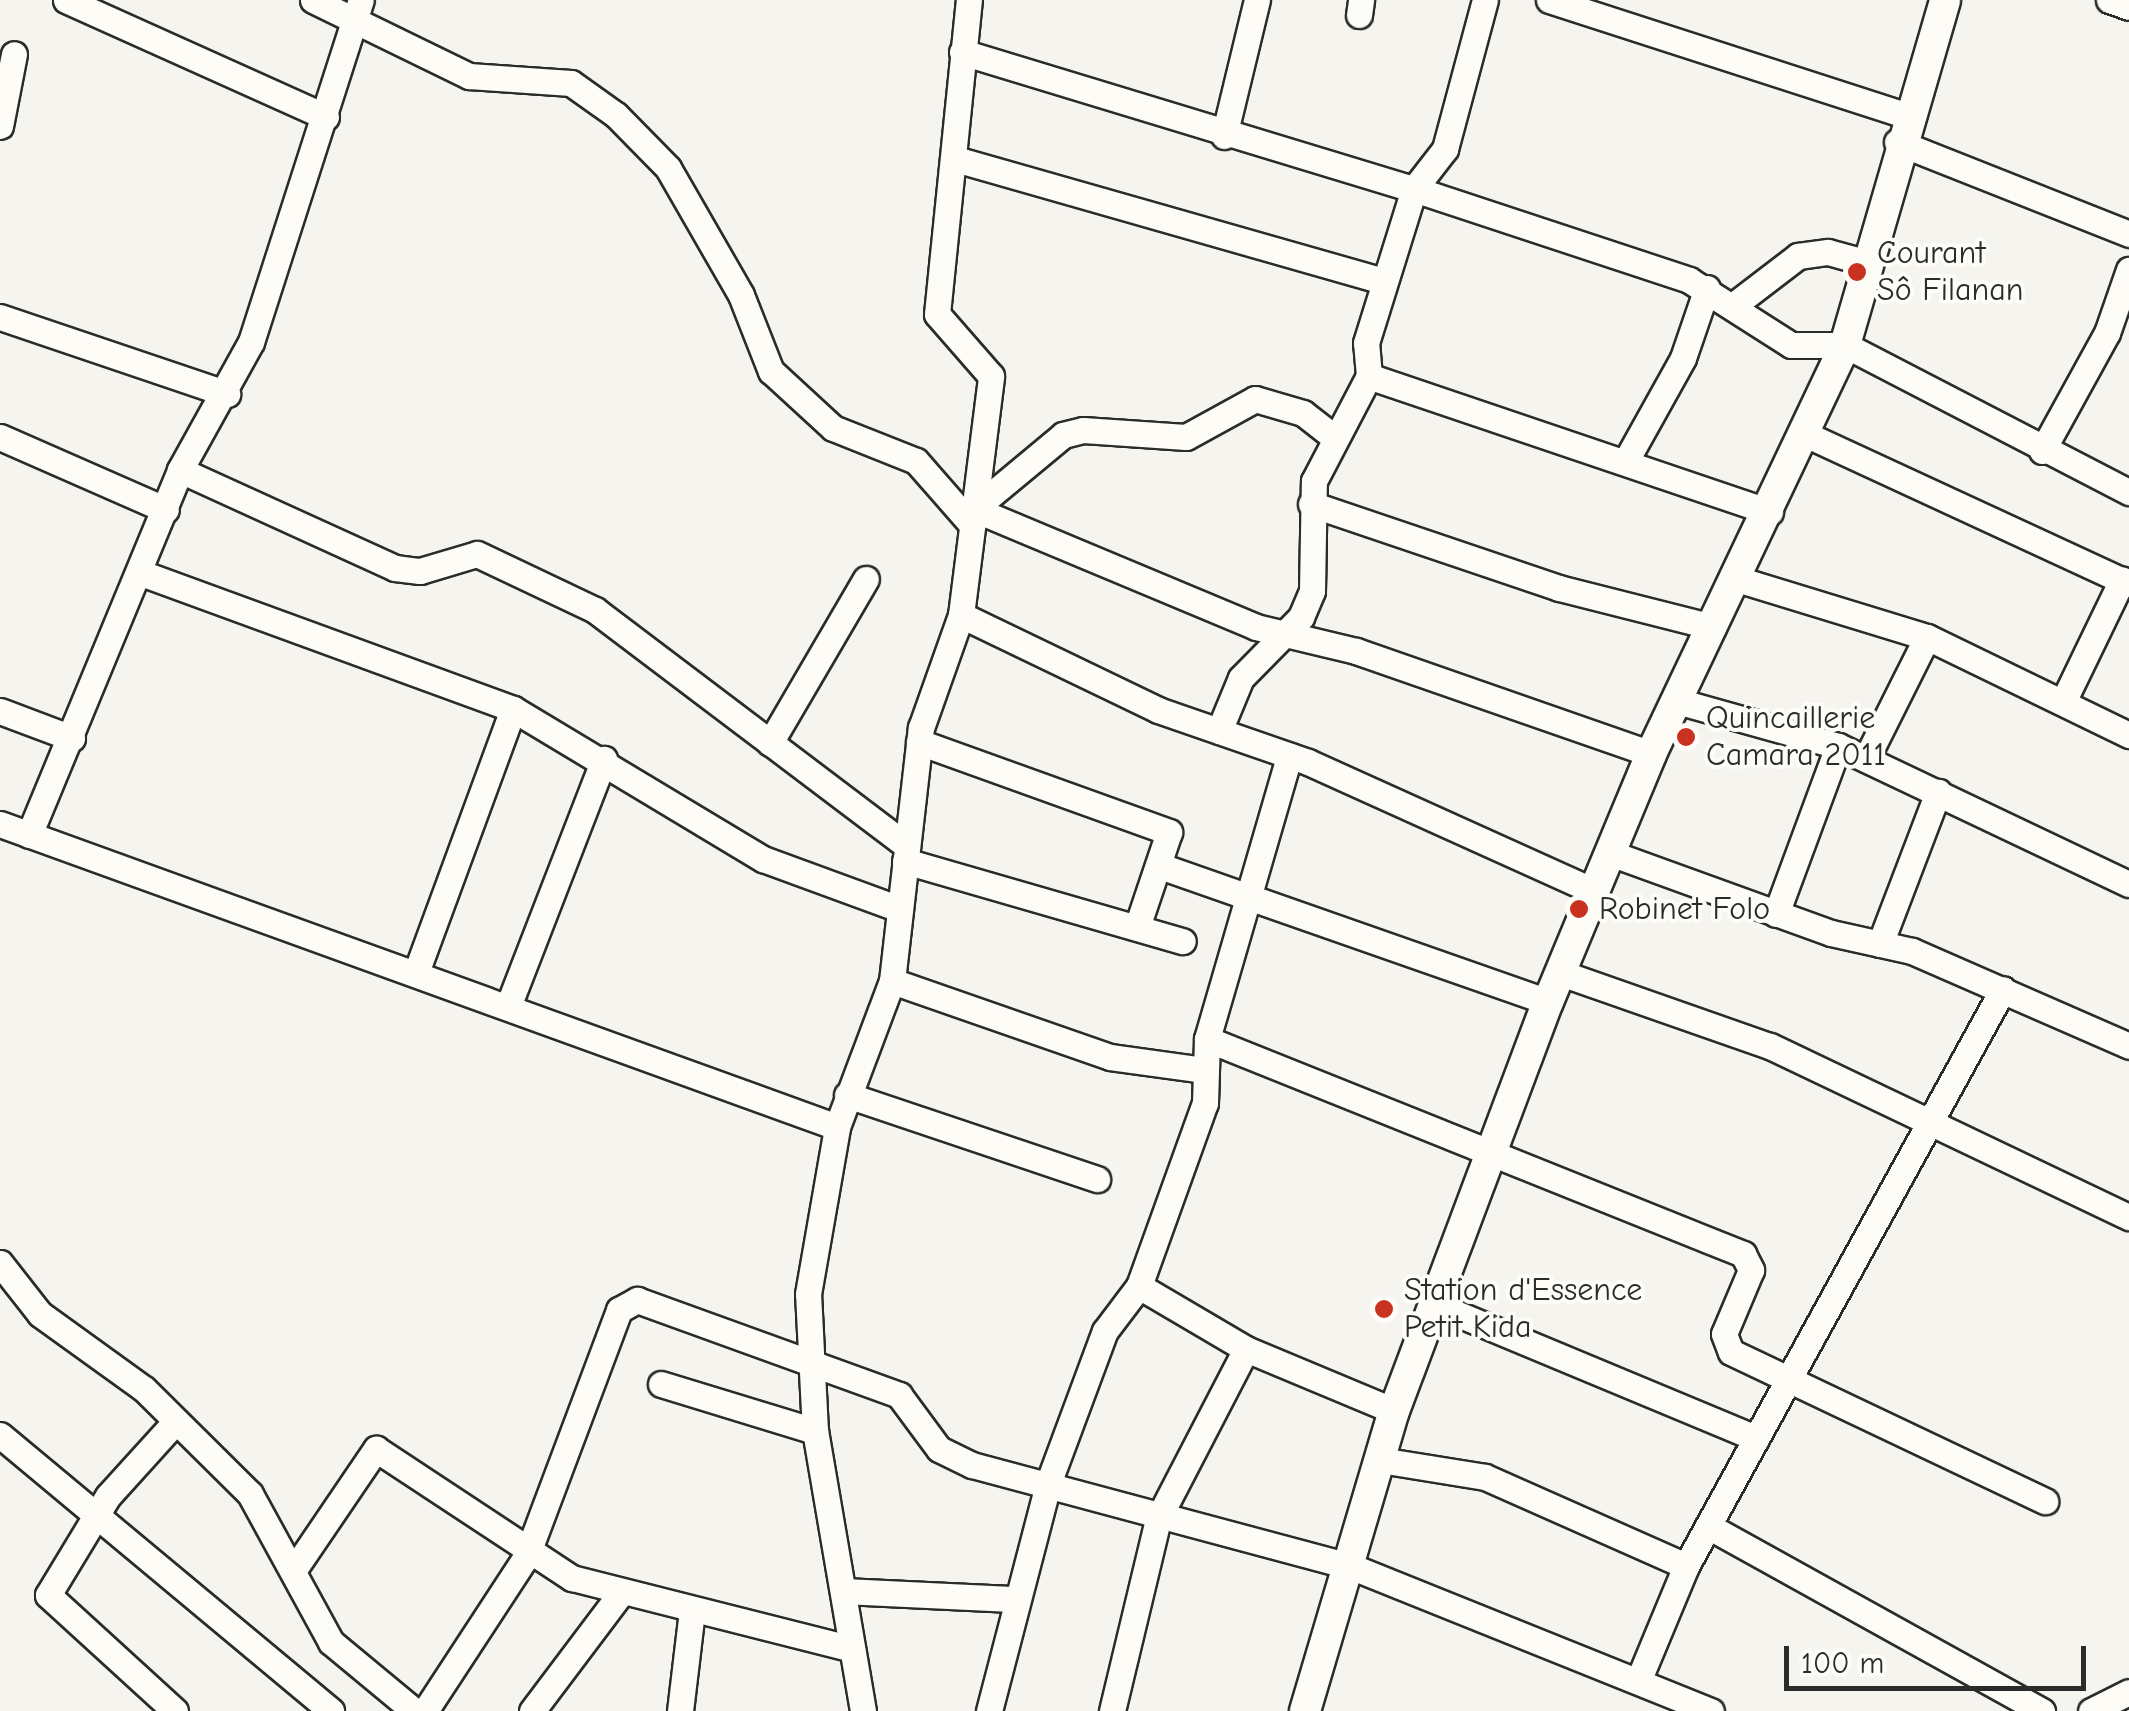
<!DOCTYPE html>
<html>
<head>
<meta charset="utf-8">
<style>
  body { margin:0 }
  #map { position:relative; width:2129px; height:1711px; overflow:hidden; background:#f5f4ef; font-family:"Comic Neue",sans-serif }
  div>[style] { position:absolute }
  .roads { filter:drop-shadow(2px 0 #2b2b2b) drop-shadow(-2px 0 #2b2b2b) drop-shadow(0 2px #2b2b2b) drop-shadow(0 -2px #2b2b2b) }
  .minor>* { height:25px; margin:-12.5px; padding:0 12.5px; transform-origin:12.5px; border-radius:12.5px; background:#fdfcf7 }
  .tertiary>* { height:30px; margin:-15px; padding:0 15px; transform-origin:15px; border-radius:15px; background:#fdfcf7 }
  .dots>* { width:28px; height:28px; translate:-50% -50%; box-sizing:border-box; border:5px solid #fdfcf7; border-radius:50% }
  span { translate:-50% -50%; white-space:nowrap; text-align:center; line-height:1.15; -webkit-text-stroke:8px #fdfcf7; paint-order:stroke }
  .poi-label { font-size:32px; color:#2b2b2b }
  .left { translate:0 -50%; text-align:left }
  .scale { position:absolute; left:1784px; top:1646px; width:302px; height:45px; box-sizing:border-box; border:5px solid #2b2b2b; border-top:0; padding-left:12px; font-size:30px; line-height:35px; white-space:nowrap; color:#2b2b2b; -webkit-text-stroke:8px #fdfcf7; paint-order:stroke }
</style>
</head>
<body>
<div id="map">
  <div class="roads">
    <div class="minor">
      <div style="left:66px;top:0;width:285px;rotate:24.2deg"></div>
      <div style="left:313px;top:0;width:174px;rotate:26deg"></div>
      <div style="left:469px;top:76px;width:102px;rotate:3.9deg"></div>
      <div style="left:571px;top:83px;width:55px;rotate:35.4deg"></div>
      <div style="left:616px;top:115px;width:74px;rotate:45.5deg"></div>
      <div style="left:668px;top:168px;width:146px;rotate:60.1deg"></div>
      <div style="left:741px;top:295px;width:82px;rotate:68.5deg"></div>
      <div style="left:771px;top:371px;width:84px;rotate:42.6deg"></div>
      <div style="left:833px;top:428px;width:89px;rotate:21.7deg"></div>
      <div style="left:916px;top:461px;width:85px;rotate:48.8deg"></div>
      <div style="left:1549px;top:0;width:375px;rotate:17.9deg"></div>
      <div style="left:2109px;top:0;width:21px;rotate:19deg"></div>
      <div style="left:1359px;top:15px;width:15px;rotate:-82deg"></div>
      <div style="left:962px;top:52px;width:472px;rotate:16.9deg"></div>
      <div style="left:1414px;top:189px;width:51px;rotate:-52.2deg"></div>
      <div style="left:1445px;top:149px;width:154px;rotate:-75deg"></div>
      <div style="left:0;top:126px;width:73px;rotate:-79deg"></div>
      <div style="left:1224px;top:136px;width:140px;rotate:-76.4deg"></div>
      <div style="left:1897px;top:142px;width:250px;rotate:21.6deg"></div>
      <div style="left:955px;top:159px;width:446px;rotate:15.9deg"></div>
      <div style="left:1734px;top:305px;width:81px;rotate:-37.4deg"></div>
      <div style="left:1798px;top:256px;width:30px;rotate:-8deg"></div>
      <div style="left:1828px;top:252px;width:41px;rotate:15.4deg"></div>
      <div style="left:0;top:317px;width:240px;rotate:18.7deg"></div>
      <div style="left:1805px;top:434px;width:357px;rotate:24.8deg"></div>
      <div style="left:0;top:437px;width:181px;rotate:23.7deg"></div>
      <div style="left:2042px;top:451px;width:135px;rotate:-61.2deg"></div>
      <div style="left:2107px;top:333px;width:67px;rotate:-70.8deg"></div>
      <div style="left:1628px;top:457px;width:113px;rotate:-60.9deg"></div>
      <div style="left:1683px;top:358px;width:74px;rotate:-71.1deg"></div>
      <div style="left:180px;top:470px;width:236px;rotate:24.5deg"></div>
      <div style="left:395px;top:568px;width:25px;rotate:7deg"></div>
      <div style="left:420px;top:571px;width:59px;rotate:-16.6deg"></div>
      <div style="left:477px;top:554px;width:131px;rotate:25.4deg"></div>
      <div style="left:595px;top:610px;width:391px;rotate:37.1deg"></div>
      <div style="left:1311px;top:504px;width:262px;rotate:18.7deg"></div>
      <div style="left:1559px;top:588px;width:159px;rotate:14.2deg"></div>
      <div style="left:974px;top:509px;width:306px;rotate:22.7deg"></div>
      <div style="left:1256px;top:627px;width:103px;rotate:13.5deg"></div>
      <div style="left:1356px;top:651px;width:312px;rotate:19.2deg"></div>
      <div style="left:974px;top:509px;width:116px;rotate:-39.7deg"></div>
      <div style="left:1063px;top:435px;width:21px;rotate:-14deg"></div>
      <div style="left:1083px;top:430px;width:103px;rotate:3.9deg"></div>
      <div style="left:1186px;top:437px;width:79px;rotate:-28.8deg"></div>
      <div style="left:1255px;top:399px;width:50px;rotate:16.3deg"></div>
      <div style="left:1303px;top:413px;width:36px;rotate:38deg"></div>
      <div style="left:1770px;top:512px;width:423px;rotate:-161.3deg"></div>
      <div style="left:1369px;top:376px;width:33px;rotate:-95deg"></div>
      <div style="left:1366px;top:343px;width:161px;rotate:-72.7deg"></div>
      <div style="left:1414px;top:189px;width:290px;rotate:18.3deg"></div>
      <div style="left:1689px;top:280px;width:121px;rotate:32.5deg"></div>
      <div style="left:1791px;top:345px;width:54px"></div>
      <div style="left:1845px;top:345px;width:320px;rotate:27.4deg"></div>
      <div style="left:144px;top:574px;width:393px;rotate:20.1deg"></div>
      <div style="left:513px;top:709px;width:292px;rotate:31deg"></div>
      <div style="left:763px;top:859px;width:146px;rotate:20.1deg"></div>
      <div style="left:1737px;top:579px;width:199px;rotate:17deg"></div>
      <div style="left:1927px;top:637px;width:225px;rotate:25.9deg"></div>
      <div style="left:961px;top:615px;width:219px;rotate:25.7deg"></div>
      <div style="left:1158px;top:710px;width:159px;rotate:19.1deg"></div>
      <div style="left:1308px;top:762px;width:314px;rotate:24.3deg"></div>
      <div style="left:1677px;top:701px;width:167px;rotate:15.6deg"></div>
      <div style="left:1838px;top:746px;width:322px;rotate:25.4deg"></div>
      <div style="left:2063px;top:702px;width:136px;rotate:-64.2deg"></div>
      <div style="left:0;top:711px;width:77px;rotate:20.6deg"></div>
      <div style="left:1219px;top:731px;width:57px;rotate:-67.5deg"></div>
      <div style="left:1241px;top:678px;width:86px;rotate:-45.5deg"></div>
      <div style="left:1301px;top:617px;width:28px;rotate:-67deg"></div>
      <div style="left:1312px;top:591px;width:110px;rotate:-89deg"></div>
      <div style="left:1314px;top:481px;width:119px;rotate:-62.4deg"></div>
      <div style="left:919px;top:742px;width:266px;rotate:19.8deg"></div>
      <div style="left:1169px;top:832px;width:97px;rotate:108.6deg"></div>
      <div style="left:770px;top:743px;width:190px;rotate:-59.7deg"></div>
      <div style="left:1866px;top:759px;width:136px;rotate:-63.4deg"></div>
      <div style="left:0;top:824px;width:890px;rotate:19.9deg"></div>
      <div style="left:29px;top:835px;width:395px;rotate:-67.5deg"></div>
      <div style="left:180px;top:470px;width:146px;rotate:-61deg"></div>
      <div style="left:251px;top:342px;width:359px;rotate:-72.2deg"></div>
      <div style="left:1610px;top:853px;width:235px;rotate:19.9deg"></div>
      <div style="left:1831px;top:933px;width:83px;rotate:12.5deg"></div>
      <div style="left:1912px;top:951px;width:237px;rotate:23.6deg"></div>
      <div style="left:905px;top:861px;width:289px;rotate:16.1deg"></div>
      <div style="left:1163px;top:867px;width:408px;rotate:19.3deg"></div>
      <div style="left:1776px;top:914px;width:179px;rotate:-69.7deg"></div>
      <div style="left:1880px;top:944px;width:163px;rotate:-69.1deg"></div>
      <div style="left:417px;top:970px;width:278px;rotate:-69.8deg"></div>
      <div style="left:1561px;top:973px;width:221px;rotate:19.3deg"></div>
      <div style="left:1770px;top:1046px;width:398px;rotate:25.5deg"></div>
      <div style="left:892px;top:981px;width:231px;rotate:19.2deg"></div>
      <div style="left:1110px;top:1057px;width:96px;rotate:7.8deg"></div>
      <div style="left:509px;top:1004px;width:263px;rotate:-68.8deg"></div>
      <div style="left:1207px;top:1039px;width:578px;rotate:21.86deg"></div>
      <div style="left:1743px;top:1254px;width:18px;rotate:63deg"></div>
      <div style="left:1751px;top:1270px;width:69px;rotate:112.9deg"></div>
      <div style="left:1724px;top:1334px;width:19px;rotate:69deg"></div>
      <div style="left:1731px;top:1352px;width:348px;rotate:25.4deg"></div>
      <div style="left:847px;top:1095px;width:264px;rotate:18.6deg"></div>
      <div style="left:0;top:1263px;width:65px;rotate:51.9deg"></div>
      <div style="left:40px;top:1314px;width:128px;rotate:35.8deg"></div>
      <div style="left:144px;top:1389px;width:149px;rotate:44.7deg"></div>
      <div style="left:250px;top:1494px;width:169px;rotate:61.3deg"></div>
      <div style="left:331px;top:1642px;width:108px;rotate:39.7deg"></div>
      <div style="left:1139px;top:1286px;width:124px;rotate:30.5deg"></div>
      <div style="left:1246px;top:1349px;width:160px;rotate:22.7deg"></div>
      <div style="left:1434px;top:1304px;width:349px;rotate:22.6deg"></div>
      <div style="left:661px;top:1384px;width:161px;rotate:17deg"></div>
      <div style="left:0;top:1435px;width:431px;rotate:39.8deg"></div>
      <div style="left:1380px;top:1460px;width:106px;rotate:9.2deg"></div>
      <div style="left:1485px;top:1477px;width:220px;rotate:23.9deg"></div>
      <div style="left:1708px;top:1526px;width:382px;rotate:29deg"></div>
      <div style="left:293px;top:1571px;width:148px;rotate:-55.8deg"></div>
      <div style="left:376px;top:1449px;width:235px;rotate:33.4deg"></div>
      <div style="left:572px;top:1578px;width:289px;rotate:14.2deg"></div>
      <div style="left:843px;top:1591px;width:169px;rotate:2.7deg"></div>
      <div style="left:1639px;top:1679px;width:122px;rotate:-67.4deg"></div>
      <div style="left:1686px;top:1566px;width:658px;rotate:-61.22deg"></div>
      <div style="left:175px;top:1711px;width:172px;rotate:-137.6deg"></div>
      <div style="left:48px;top:1595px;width:116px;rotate:-58.8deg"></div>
      <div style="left:108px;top:1496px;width:101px;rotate:-47.8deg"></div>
      <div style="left:425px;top:1711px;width:186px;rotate:-56.8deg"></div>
      <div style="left:527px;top:1555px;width:262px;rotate:-69.4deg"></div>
      <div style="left:619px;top:1310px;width:21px;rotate:-29deg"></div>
      <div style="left:637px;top:1300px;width:279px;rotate:19.9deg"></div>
      <div style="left:899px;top:1395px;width:67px;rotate:53.5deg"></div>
      <div style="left:939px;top:1449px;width:37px;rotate:26deg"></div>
      <div style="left:972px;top:1465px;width:391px;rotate:15deg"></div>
      <div style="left:1350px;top:1566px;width:389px;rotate:21.9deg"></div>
      <div style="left:532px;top:1711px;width:148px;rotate:-53deg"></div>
      <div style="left:680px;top:1711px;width:101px;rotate:-83.2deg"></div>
      <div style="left:863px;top:1711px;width:284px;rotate:-99.7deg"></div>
      <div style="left:815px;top:1431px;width:137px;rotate:-92.9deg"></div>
      <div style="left:808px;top:1294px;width:169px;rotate:-80.1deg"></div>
      <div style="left:837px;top:1127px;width:156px;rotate:-69.4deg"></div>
      <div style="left:892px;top:981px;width:255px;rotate:-83.5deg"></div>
      <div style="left:921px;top:728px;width:120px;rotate:-70.5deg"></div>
      <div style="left:961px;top:615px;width:241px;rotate:-82.8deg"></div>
      <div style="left:991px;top:376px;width:82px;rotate:-131.1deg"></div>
      <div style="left:937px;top:314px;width:316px;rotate:-84.2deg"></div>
      <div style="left:989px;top:1711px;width:235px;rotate:-75.4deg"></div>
      <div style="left:1048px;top:1484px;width:163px;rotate:-69.6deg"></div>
      <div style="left:1105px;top:1331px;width:56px;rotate:-52.9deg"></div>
      <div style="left:1139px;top:1286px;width:195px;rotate:-70.2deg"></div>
      <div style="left:1205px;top:1103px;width:64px;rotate:-88.2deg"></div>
      <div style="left:1207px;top:1039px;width:295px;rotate:-73.8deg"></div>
      <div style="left:1112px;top:1711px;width:197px;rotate:-76.5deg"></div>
      <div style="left:1158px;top:1519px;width:191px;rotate:-62.6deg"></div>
      <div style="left:2091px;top:1711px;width:42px;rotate:-26.6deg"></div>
    </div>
    <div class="tertiary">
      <div style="left:1305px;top:1711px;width:313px;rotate:-73.5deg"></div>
      <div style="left:1394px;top:1411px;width:437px;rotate:-69.4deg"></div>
      <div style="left:1548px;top:1002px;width:269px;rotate:-67.4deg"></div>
      <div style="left:1651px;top:754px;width:453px;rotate:-64.6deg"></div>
      <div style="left:1845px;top:345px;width:359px;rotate:-73.8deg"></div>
    </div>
  </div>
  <div class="dots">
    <div style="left:1857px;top:272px;background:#c8321e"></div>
    <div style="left:1686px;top:737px;background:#c8321e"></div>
    <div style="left:1579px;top:909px;background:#c8321e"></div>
    <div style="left:1384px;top:1309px;background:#c8321e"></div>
  </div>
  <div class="poi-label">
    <span class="left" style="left:1877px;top:272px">Courant<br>Sô Filanan</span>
    <span class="left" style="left:1706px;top:737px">Quincaillerie<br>Camara 2011</span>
    <span class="left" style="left:1599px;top:909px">Robinet Folo</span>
    <span class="left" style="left:1404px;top:1309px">Station d'Essence<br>Petit Kida</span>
  </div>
  <div class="scale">100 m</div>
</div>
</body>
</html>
